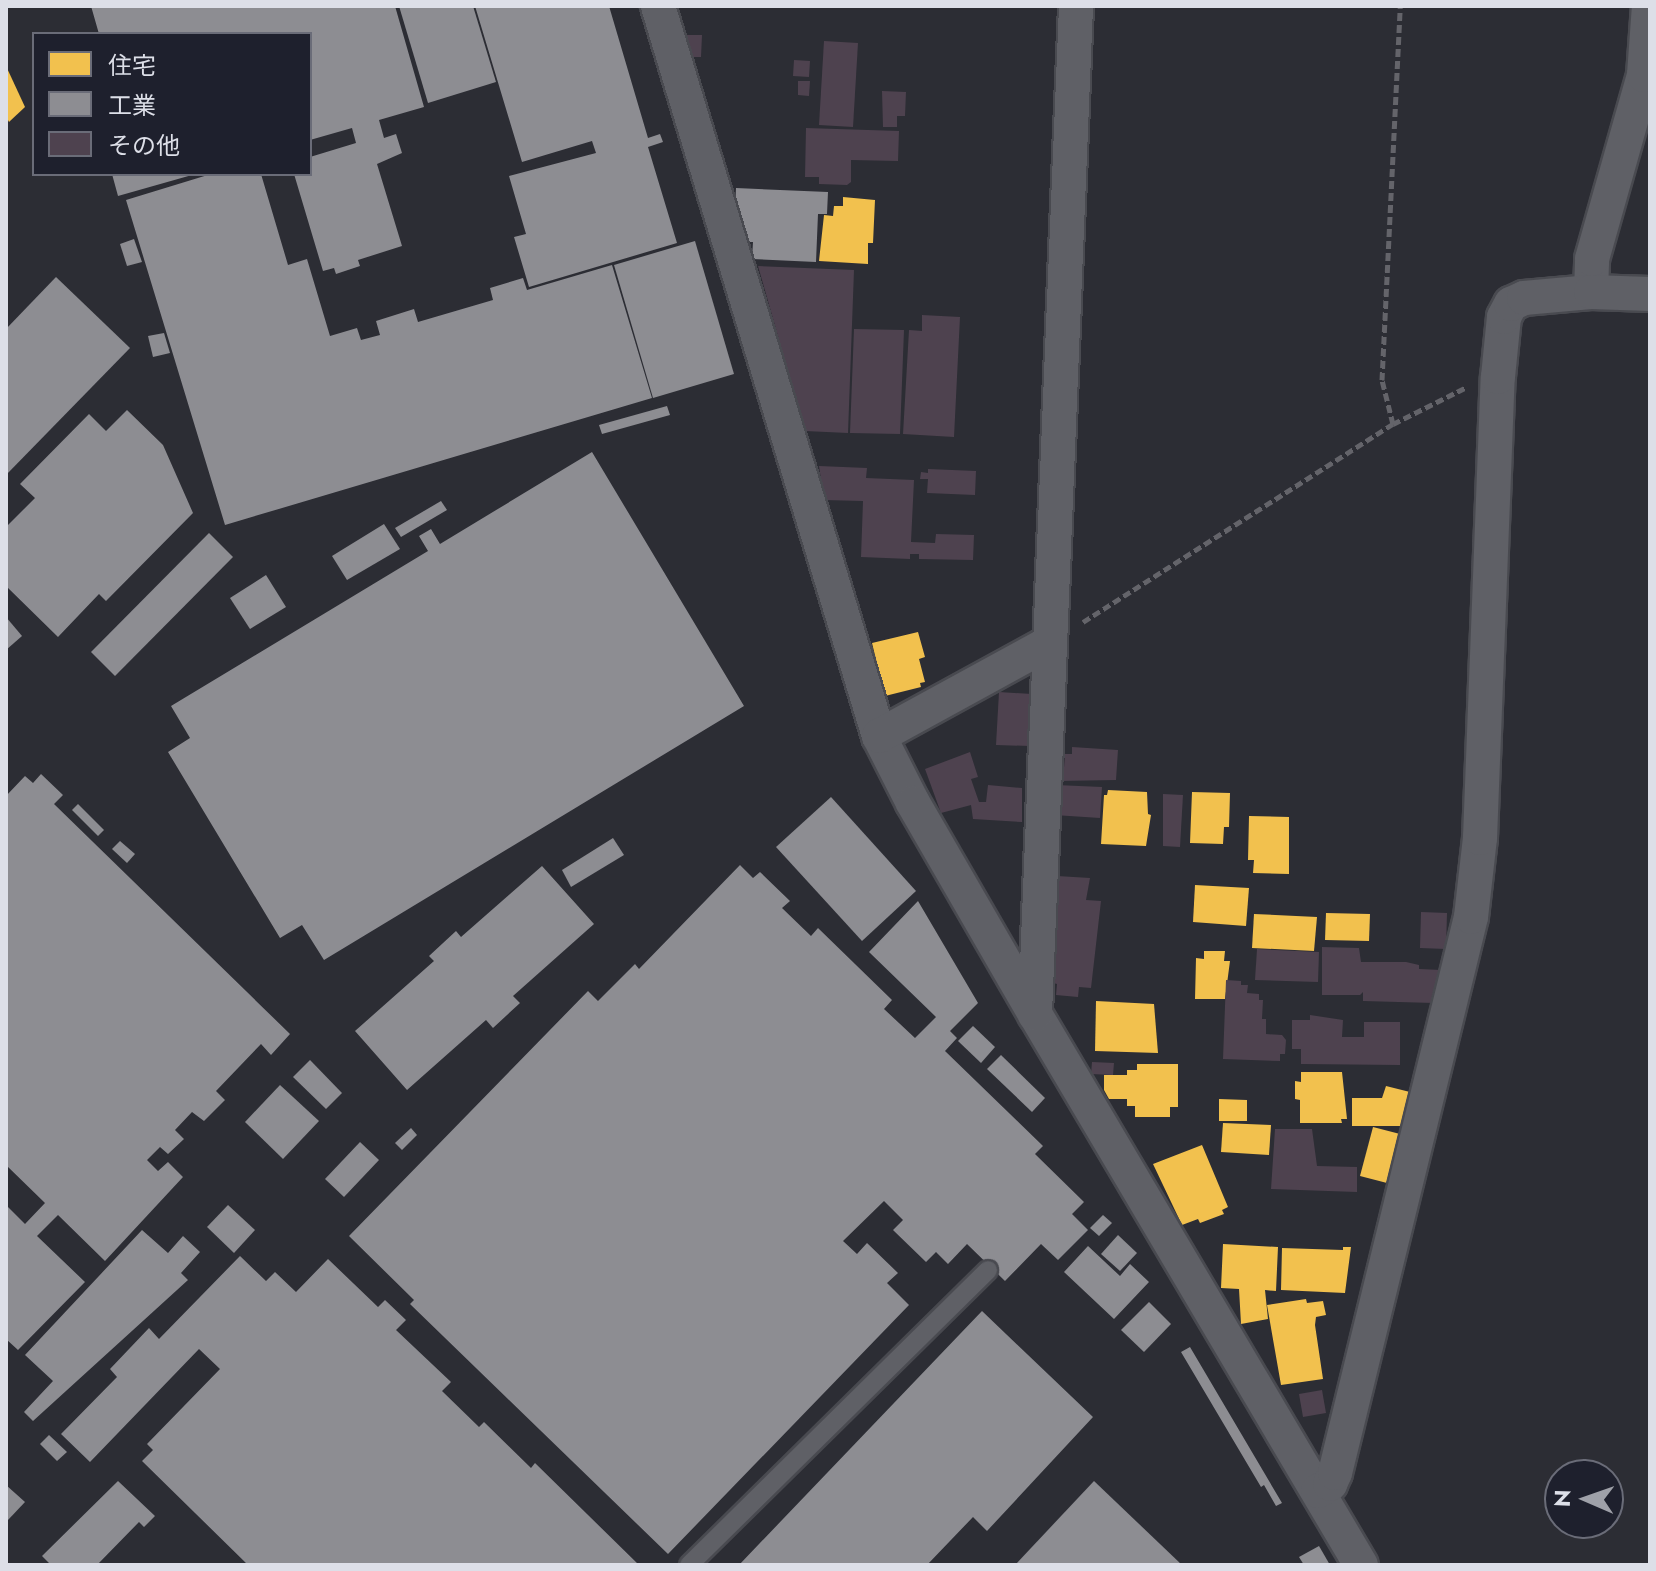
<!DOCTYPE html>
<html>
<head>
<meta charset="utf-8">
<style>
  body { margin:0 }
  #map { position:relative; width:1656px; height:1571px; overflow:hidden; background:#2c2d34; font-family:Jost,"Noto Sans JP",sans-serif }
  div>[style] { position:absolute }
  .homes>* { inset:0; background:#f2c14e }
  .industry>* { inset:0; background:#8d8d92 }
  .building>* { inset:0; background:#4e424f }
  .path>* { height:5px; margin-top:-2.5px; transform-origin:0; background:repeating-linear-gradient(90deg,#64646a 0 8px,transparent 0 12px) }
  .roads { filter:drop-shadow(2px 0 #494a50) drop-shadow(-2px 0 #494a50) drop-shadow(0 2px #494a50) drop-shadow(0 -2px #494a50) }
  .lane>* { height:18px; margin:-9px; padding:0 9px; transform-origin:9px; border-radius:9px; background:#5f6066 }
  .street>* { height:34px; margin:-17px; padding:0 17px; transform-origin:17px; border-radius:17px; background:#5f6066 }
  span { translate:-50% -50%; white-space:nowrap; text-align:center; line-height:1.15; -webkit-text-stroke:8px #1e202d; paint-order:stroke }
  .frame { position:absolute; inset:0; border:8px solid #dddfe8; pointer-events:none }
  .legend { position:absolute; left:32px; top:32px; width:280px; height:144px; box-sizing:border-box; background:#1e202d; border:2px solid #6a6c78; margin:0; padding:10px 14px; list-style:none; font-size:24px; color:#dddfe8 }
  .legend li { display:flex; align-items:center; gap:16px; height:40px }
  .legend b { width:40px; border:2px solid #6a6c78 }
  .north { position:absolute; left:1544px; top:1459px; width:80px; height:80px; box-sizing:border-box; background:#1e202d; border:2px solid #6a6c78; border-radius:50%; rotate:272deg; font-size:22px; font-weight:700; line-height:32px; text-align:center; color:#dddfe8 }
  .north::after { content:''; display:block; margin:auto; width:28px; height:36px; background:#9fa1a9; clip-path:polygon(50% 0,100% 100%,50% 72%,0 100%) }
</style>
</head>
<body>
<div id="map">
  <div class="homes">
    <div style="clip-path:polygon(6px 66px,25px 107px,9px 122px,6px 116px)"></div>
    <div style="clip-path:polygon(843px 197px,875px 200px,873px 243px,868px 243px,868px 264px,819px 261px,824px 215px,833px 216px,834px 206px,843px 206px)"></div>
    <div style="clip-path:polygon(918px 632px,925px 657px,919px 659px,925px 682px,920px 683px,921px 687px,885px 696px,872px 643px)"></div>
    <div style="clip-path:polygon(1108px 790px,1147px 792px,1148px 814px,1151px 815px,1146px 846px,1101px 844px,1104px 795px,1107px 795px)"></div>
    <div style="clip-path:polygon(1192px 792px,1230px 793px,1229px 827px,1224px 827px,1223px 844px,1190px 843px)"></div>
    <div style="clip-path:polygon(1249px 816px,1289px 817px,1289px 874px,1253px 873px,1254px 860px,1248px 860px)"></div>
    <div style="clip-path:polygon(1195px 885px,1249px 888px,1246px 926px,1193px 922px)"></div>
    <div style="clip-path:polygon(1326px 913px,1370px 914px,1369px 941px,1325px 940px)"></div>
    <div style="clip-path:polygon(1254px 914px,1317px 917px,1314px 951px,1252px 948px)"></div>
    <div style="clip-path:polygon(1204px 951px,1225px 951px,1224px 961px,1230px 961px,1225px 999px,1195px 999px,1196px 958px,1204px 959px)"></div>
    <div style="clip-path:polygon(1096px 1001px,1154px 1004px,1158px 1053px,1095px 1051px)"></div>
    <div style="clip-path:polygon(1137px 1064px,1178px 1064px,1178px 1107px,1170px 1107px,1170px 1117px,1135px 1117px,1135px 1106px,1127px 1106px,1127px 1099px,1109px 1099px,1104px 1090px,1104px 1075px,1127px 1075px,1127px 1070px,1137px 1070px)"></div>
    <div style="clip-path:polygon(1301px 1072px,1342px 1072px,1347px 1119px,1341px 1119px,1342px 1123px,1300px 1123px,1300px 1100px,1295px 1099px,1295px 1081px,1301px 1082px)"></div>
    <div style="clip-path:polygon(1386px 1086px,1410px 1092px,1401px 1126px,1352px 1126px,1352px 1098px,1382px 1098px)"></div>
    <div style="clip-path:polygon(1219px 1099px,1247px 1100px,1247px 1121px,1219px 1121px)"></div>
    <div style="clip-path:polygon(1223px 1123px,1271px 1125px,1269px 1155px,1221px 1152px)"></div>
    <div style="clip-path:polygon(1373px 1127px,1400px 1134px,1387px 1183px,1360px 1176px)"></div>
    <div style="clip-path:polygon(1202px 1145px,1228px 1207px,1222px 1210px,1224px 1214px,1200px 1223px,1198px 1219px,1182px 1225px,1153px 1164px)"></div>
    <div style="clip-path:polygon(1223px 1244px,1278px 1247px,1276px 1291px,1265px 1290px,1268px 1319px,1241px 1324px,1239px 1289px,1221px 1288px)"></div>
    <div style="clip-path:polygon(1343px 1247px,1351px 1247px,1345px 1293px,1281px 1290px,1282px 1248px,1343px 1250px)"></div>
    <div style="clip-path:polygon(1306px 1299px,1307px 1303px,1323px 1301px,1326px 1315px,1316px 1317px,1315px 1325px,1323px 1379px,1281px 1385px,1267px 1305px)"></div>
  </div>
  <div class="industry">
    <div style="clip-path:polygon(91px 6px,395px 6px,424px 107px,379px 120px,384px 138px,396px 134px,402px 153px,377px 164px,402px 246px,358px 260px,360px 266px,336px 274px,334px 268px,323px 271px,294px 174px,310px 174px,310px 157px,356px 143px,352px 128px,310px 140px,310px 34px,99px 34px)"></div>
    <div style="clip-path:polygon(399px 6px,473px 6px,496px 82px,428px 103px)"></div>
    <div style="clip-path:polygon(475px 6px,609px 6px,648px 138px,660px 134px,663px 142px,648px 147px,677px 243px,529px 287px,514px 237px,526px 234px,509px 176px,596px 153px,592px 141px,522px 162px)"></div>
    <div style="clip-path:polygon(112px 174px,192px 174px,192px 175px,118px 196px)"></div>
    <div style="clip-path:polygon(211px 174px,261px 174px,288px 265px,307px 259px,330px 336px,357px 328px,361px 340px,380px 335px,376px 321px,414px 309px,418px 322px,493px 300px,490px 288px,523px 278px,527px 290px,612px 265px,652px 398px,225px 525px,126px 200px)"></div>
    <div style="clip-path:polygon(736px 188px,828px 192px,827px 214px,818px 214px,816px 262px,752px 259px,753px 242px,745px 242px,735px 211px)"></div>
    <div style="clip-path:polygon(134px 239px,142px 262px,127px 266px,120px 244px)"></div>
    <div style="clip-path:polygon(695px 241px,734px 374px,653px 398px,614px 265px)"></div>
    <div style="clip-path:polygon(56px 277px,130px 348px,6px 475px,6px 329px)"></div>
    <div style="clip-path:polygon(164px 333px,170px 353px,153px 357px,148px 336px)"></div>
    <div style="clip-path:polygon(667px 406px,670px 415px,602px 434px,599px 425px)"></div>
    <div style="clip-path:polygon(127px 410px,163px 445px,193px 513px,106px 601px,99px 594px,58px 637px,6px 586px,6px 527px,35px 498px,20px 484px,89px 414px,106px 431px)"></div>
    <div style="clip-path:polygon(592px 452px,744px 706px,324px 960px,302px 925px,280px 938px,168px 752px,190px 738px,171px 706px,428px 551px,419px 536px,431px 529px,440px 544px)"></div>
    <div style="clip-path:polygon(441px 501px,447px 510px,401px 537px,395px 528px)"></div>
    <div style="clip-path:polygon(384px 524px,400px 549px,347px 580px,332px 556px)"></div>
    <div style="clip-path:polygon(209px 533px,233px 557px,115px 676px,91px 652px)"></div>
    <div style="clip-path:polygon(266px 575px,286px 607px,250px 629px,230px 598px)"></div>
    <div style="clip-path:polygon(6px 617px,22px 636px,6px 650px)"></div>
    <div style="clip-path:polygon(41px 774px,63px 795px,54px 804px,290px 1034px,271px 1055px,261px 1044px,216px 1091px,225px 1100px,204px 1121px,192px 1112px,175px 1130px,184px 1139px,168px 1154px,160px 1147px,147px 1160px,158px 1171px,168px 1162px,183px 1177px,105px 1261px,58px 1215px,37px 1236px,85px 1282px,18px 1350px,6px 1339px,6px 1205px,25px 1224px,45px 1203px,6px 1165px,6px 796px,25px 776px,33px 783px)"></div>
    <div style="clip-path:polygon(831px 797px,916px 891px,862px 941px,776px 847px)"></div>
    <div style="clip-path:polygon(78px 804px,104px 830px,98px 836px,72px 810px)"></div>
    <div style="clip-path:polygon(613px 838px,624px 855px,571px 887px,562px 870px)"></div>
    <div style="clip-path:polygon(120px 841px,135px 854px,127px 863px,112px 849px)"></div>
    <div style="clip-path:polygon(740px 865px,753px 878px,760px 872px,790px 901px,782px 908px,811px 936px,818px 928px,892px 1000px,884px 1009px,915px 1038px,936px 1017px,869px 952px,918px 901px,978px 1003px,950px 1031px,957px 1038px,945px 1051px,1043px 1146px,1035px 1154px,1084px 1202px,1072px 1214px,1088px 1230px,1058px 1260px,1041px 1244px,1005px 1281px,967px 1244px,948px 1264px,936px 1252px,926px 1262px,893px 1230px,903px 1220px,884px 1201px,843px 1241px,857px 1254px,867px 1243px,898px 1273px,887px 1283px,909px 1305px,668px 1554px,410px 1304px,414px 1300px,349px 1236px,588px 991px,598px 1001px,635px 964px,639px 969px)"></div>
    <div style="clip-path:polygon(542px 866px,594px 924px,513px 996px,520px 1003px,493px 1028px,486px 1020px,407px 1090px,355px 1031px,434px 961px,429px 956px,456px 931px,461px 937px)"></div>
    <div style="clip-path:polygon(973px 1026px,995px 1047px,981px 1063px,958px 1041px)"></div>
    <div style="clip-path:polygon(1001px 1055px,1045px 1098px,1032px 1112px,987px 1069px)"></div>
    <div style="clip-path:polygon(310px 1060px,342px 1093px,326px 1109px,293px 1077px)"></div>
    <div style="clip-path:polygon(280px 1085px,319px 1121px,283px 1159px,245px 1122px)"></div>
    <div style="clip-path:polygon(411px 1128px,417px 1135px,402px 1150px,395px 1143px)"></div>
    <div style="clip-path:polygon(360px 1142px,379px 1160px,344px 1197px,325px 1179px)"></div>
    <div style="clip-path:polygon(228px 1205px,255px 1230px,234px 1253px,207px 1227px)"></div>
    <div style="clip-path:polygon(1103px 1215px,1112px 1223px,1099px 1236px,1090px 1228px)"></div>
    <div style="clip-path:polygon(142px 1230px,168px 1253px,183px 1236px,200px 1252px,181px 1273px,188px 1280px,33px 1421px,24px 1412px,53px 1381px,25px 1355px)"></div>
    <div style="clip-path:polygon(1118px 1235px,1137px 1253px,1120px 1271px,1101px 1254px)"></div>
    <div style="clip-path:polygon(1088px 1246px,1120px 1276px,1130px 1264px,1149px 1282px,1114px 1319px,1064px 1272px)"></div>
    <div style="clip-path:polygon(240px 1256px,266px 1281px,275px 1272px,296px 1292px,328px 1259px,378px 1307px,385px 1300px,406px 1320px,396px 1330px,451px 1382px,442px 1391px,479px 1427px,484px 1422px,531px 1468px,535px 1463px,639px 1565px,248px 1565px,142px 1461px,153px 1450px,147px 1444px,220px 1369px,199px 1349px,90px 1462px,61px 1434px,117px 1377px,110px 1369px,149px 1328px,159px 1339px)"></div>
    <div style="clip-path:polygon(1149px 1302px,1171px 1324px,1144px 1352px,1121px 1330px)"></div>
    <div style="clip-path:polygon(982px 1311px,1093px 1417px,987px 1531px,973px 1517px,927px 1565px,739px 1565px)"></div>
    <div style="clip-path:polygon(1190px 1347px,1282px 1503px,1276px 1506px,1264px 1485px,1261px 1487px,1181px 1352px)"></div>
    <div style="clip-path:polygon(49px 1435px,67px 1452px,57px 1461px,40px 1444px)"></div>
    <div style="clip-path:polygon(118px 1481px,155px 1516px,144px 1527px,139px 1522px,97px 1565px,51px 1565px,42px 1556px)"></div>
    <div style="clip-path:polygon(1094px 1481px,1182px 1565px,1015px 1565px)"></div>
    <div style="clip-path:polygon(6px 1485px,25px 1502px,8px 1520px,6px 1519px)"></div>
    <div style="clip-path:polygon(1319px 1546px,1330px 1565px,1304px 1565px,1299px 1557px)"></div>
  </div>
  <div class="building">
    <div style="clip-path:polygon(686px 35px,702px 35px,701px 57px,692px 57px)"></div>
    <div style="clip-path:polygon(824px 41px,858px 43px,853px 127px,819px 125px)"></div>
    <div style="clip-path:polygon(794px 60px,810px 61px,809px 77px,793px 76px)"></div>
    <div style="clip-path:polygon(798px 81px,810px 81px,809px 96px,798px 95px)"></div>
    <div style="clip-path:polygon(882px 91px,906px 92px,905px 116px,897px 116px,897px 127px,883px 127px)"></div>
    <div style="clip-path:polygon(806px 128px,899px 131px,898px 161px,851px 160px,851px 182px,847px 185px,819px 184px,819px 177px,805px 177px)"></div>
    <div style="clip-path:polygon(758px 266px,854px 270px,848px 433px,805px 431px)"></div>
    <div style="clip-path:polygon(922px 315px,960px 317px,954px 437px,903px 434px,909px 330px,922px 331px)"></div>
    <div style="clip-path:polygon(854px 329px,904px 330px,900px 434px,850px 433px)"></div>
    <div style="clip-path:polygon(819px 466px,867px 468px,866px 478px,914px 480px,911px 542px,935px 543px,936px 534px,974px 535px,973px 560px,919px 559px,919px 554px,910px 554px,910px 559px,861px 557px,863px 501px,824px 500px)"></div>
    <div style="clip-path:polygon(928px 469px,976px 471px,975px 495px,927px 493px,928px 479px,920px 479px,921px 472px,928px 473px)"></div>
    <div style="clip-path:polygon(999px 692px,1032px 694px,1029px 746px,996px 745px)"></div>
    <div style="clip-path:polygon(1072px 747px,1118px 750px,1116px 780px,1057px 781px,1058px 768px,1064px 768px,1065px 754px,1072px 754px)"></div>
    <div style="clip-path:polygon(970px 752px,978px 777px,971px 779px,979px 802px,986px 802px,988px 785px,1022px 788px,1022px 822px,973px 819px,971px 805px,941px 813px,925px 769px)"></div>
    <div style="clip-path:polygon(1056px 785px,1102px 787px,1100px 818px,1054px 815px)"></div>
    <div style="clip-path:polygon(1163px 794px,1183px 795px,1180px 847px,1163px 846px)"></div>
    <div style="clip-path:polygon(1057px 876px,1090px 878px,1086px 900px,1101px 901px,1091px 988px,1079px 987px,1078px 997px,1056px 995px,1057px 984px,1053px 983px)"></div>
    <div style="clip-path:polygon(1421px 912px,1447px 913px,1446px 949px,1420px 948px)"></div>
    <div style="clip-path:polygon(1322px 947px,1359px 948px,1361px 962px,1406px 962px,1419px 965px,1419px 969px,1441px 970px,1434px 1003px,1363px 1001px,1363px 992px,1360px 995px,1322px 995px)"></div>
    <div style="clip-path:polygon(1257px 949px,1319px 952px,1318px 982px,1255px 980px)"></div>
    <div style="clip-path:polygon(1226px 980px,1241px 981px,1241px 985px,1248px 985px,1247px 993px,1259px 994px,1259px 1000px,1263px 1000px,1262px 1019px,1266px 1019px,1266px 1034px,1282px 1035px,1286px 1040px,1285px 1054px,1280px 1054px,1280px 1061px,1223px 1059px)"></div>
    <div style="clip-path:polygon(1310px 1015px,1343px 1020px,1342px 1037px,1364px 1037px,1364px 1022px,1400px 1022px,1400px 1065px,1301px 1064px,1301px 1049px,1292px 1049px,1292px 1020px,1310px 1020px)"></div>
    <div style="clip-path:polygon(1092px 1062px,1114px 1063px,1113px 1075px,1091px 1074px)"></div>
    <div style="clip-path:polygon(1275px 1129px,1312px 1129px,1317px 1166px,1357px 1167px,1357px 1192px,1271px 1189px)"></div>
    <div style="clip-path:polygon(1322px 1390px,1326px 1413px,1303px 1417px,1299px 1394px)"></div>
  </div>
  <div class="path">
    <div style="left:1393px;top:424px;width:45px;rotate:-104deg"></div>
    <div style="left:1382px;top:380px;width:374px;rotate:-87.2deg"></div>
    <div style="left:1083px;top:622px;width:368px;rotate:-32.6deg"></div>
    <div style="left:1393px;top:424px;width:83px;rotate:-26.6deg"></div>
  </div>
  <div class="roads">
    <div class="lane">
      <div style="left:689px;top:1565px;width:420px;rotate:-44.6deg"></div>
    </div>
    <div class="street">
      <div style="left:658px;top:6px;width:763px;rotate:73.16deg"></div>
      <div style="left:879px;top:736px;width:75px;rotate:63.1deg"></div>
      <div style="left:913px;top:803px;width:244px;rotate:60deg"></div>
      <div style="left:1035px;top:1014px;width:640px;rotate:59.39deg"></div>
      <div style="left:1591px;top:292px;width:33px;rotate:-88deg"></div>
      <div style="left:1592px;top:259px;width:191px;rotate:-74.2deg"></div>
      <div style="left:1644px;top:75px;width:69px;rotate:-85.9deg"></div>
      <div style="left:879px;top:736px;width:194px;rotate:-28.7deg"></div>
      <div style="left:1035px;top:1014px;width:1009px;rotate:-87.67deg"></div>
      <div style="left:1318px;top:1491px;width:14px;rotate:-30deg"></div>
      <div style="left:1330px;top:1484px;width:12px;rotate:-66deg"></div>
      <div style="left:1335px;top:1473px;width:572px;rotate:-76.26deg"></div>
      <div style="left:1471px;top:917px;width:80px;rotate:-83.5deg"></div>
      <div style="left:1480px;top:838px;width:461px;rotate:-87.8deg"></div>
      <div style="left:1498px;top:377px;width:60px;rotate:-84.3deg"></div>
      <div style="left:1504px;top:317px;width:15px;rotate:-62deg"></div>
      <div style="left:1511px;top:304px;width:14px;rotate:-25deg"></div>
      <div style="left:1524px;top:298px;width:67px;rotate:-5.1deg"></div>
      <div style="left:1591px;top:292px;width:59px;rotate:1.9deg"></div>
    </div>
  </div>
  <div class="frame"></div>
  <ul class="legend">
  <li><b style="height:22px;background:#f2c14e"></b>住宅</li>
  <li><b style="height:22px;background:#8d8d92"></b>工業</li>
  <li><b style="height:22px;background:#4e424f"></b>その他</li>
  </ul>
  <div class="north">N</div>
</div>
</body>
</html>
